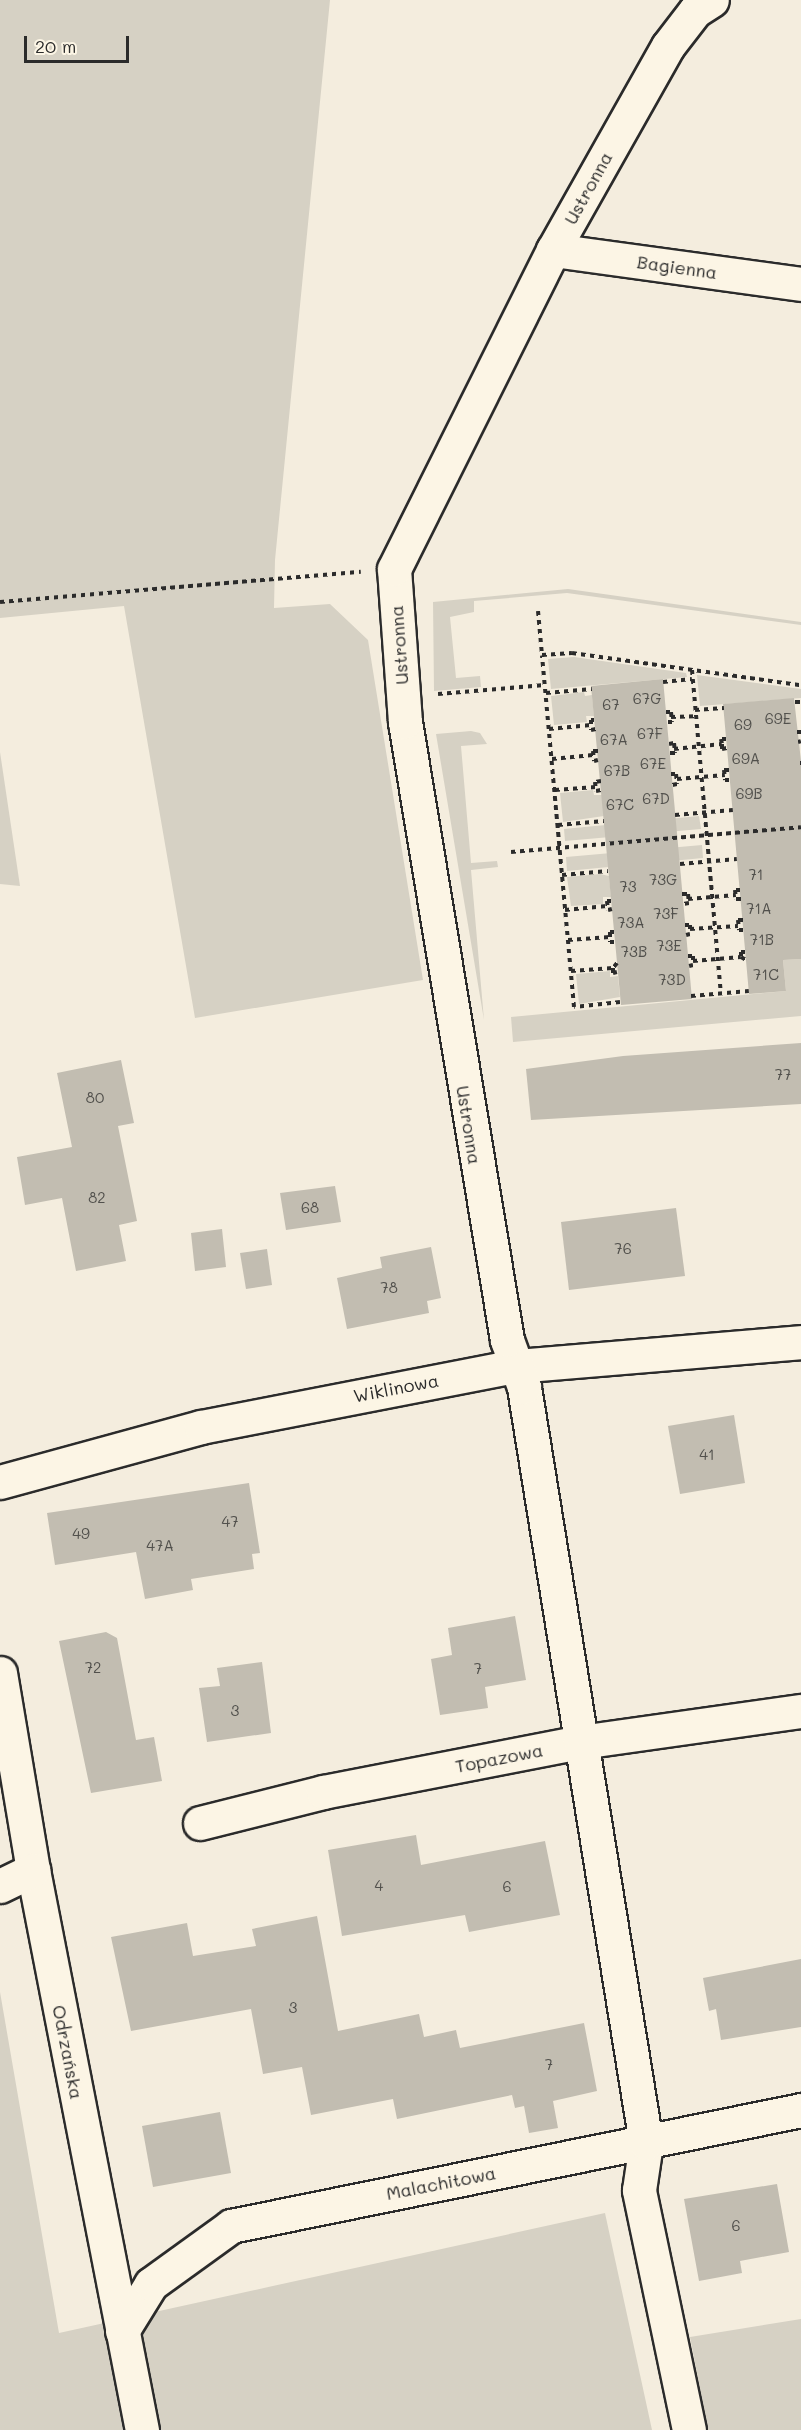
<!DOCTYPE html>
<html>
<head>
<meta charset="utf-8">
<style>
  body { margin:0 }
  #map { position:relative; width:801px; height:2430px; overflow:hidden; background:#f4edde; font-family:Mali,sans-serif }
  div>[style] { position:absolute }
  .green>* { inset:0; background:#d6d1c4 }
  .building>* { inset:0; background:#c2bdb1 }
  .path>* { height:4px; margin-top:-2px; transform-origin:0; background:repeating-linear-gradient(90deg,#2b2b2b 0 4.5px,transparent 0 9px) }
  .roads { filter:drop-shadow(2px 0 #2b2b2b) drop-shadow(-2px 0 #2b2b2b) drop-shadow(0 2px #2b2b2b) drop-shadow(0 -2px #2b2b2b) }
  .minor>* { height:33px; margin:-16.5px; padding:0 16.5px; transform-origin:16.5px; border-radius:16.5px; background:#fcf5e5 }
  span { translate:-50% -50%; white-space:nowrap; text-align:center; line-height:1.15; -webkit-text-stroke:4.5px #fcf5e5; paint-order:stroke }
  .number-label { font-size:15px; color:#51504c }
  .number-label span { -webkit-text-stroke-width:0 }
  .street-label { font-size:18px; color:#2b2b2b }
  .scale { position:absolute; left:24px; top:36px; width:105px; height:27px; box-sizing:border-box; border:3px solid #2b2b2b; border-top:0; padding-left:8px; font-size:18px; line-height:21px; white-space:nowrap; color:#2b2b2b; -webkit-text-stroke:4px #fcf5e5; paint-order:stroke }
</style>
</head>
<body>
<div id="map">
  <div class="green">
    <div style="clip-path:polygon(0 0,330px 0,275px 560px,274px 608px,330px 604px,368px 640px,423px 980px,195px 1018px,124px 606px,0 618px)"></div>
    <div style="clip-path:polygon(568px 589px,801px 622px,801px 625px,567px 593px,474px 601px,474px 612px,450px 617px,456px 678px,480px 676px,481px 687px,434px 691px,433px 602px)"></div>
    <div style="clip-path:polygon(574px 657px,686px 673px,687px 677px,551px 689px,548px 659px)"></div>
    <div style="clip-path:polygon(697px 675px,801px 689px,801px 698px,700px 706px)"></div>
    <div style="clip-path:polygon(584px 692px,585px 696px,592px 695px,594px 716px,586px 716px,587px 722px,554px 725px,551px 696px)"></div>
    <div style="clip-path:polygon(471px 731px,480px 733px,487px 744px,461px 746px,471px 863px,497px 861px,498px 867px,471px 870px,484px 1020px,436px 734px)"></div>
    <div style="clip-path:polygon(0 752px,20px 886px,0 884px)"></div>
    <div style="clip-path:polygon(593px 790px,594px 795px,602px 795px,604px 816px,563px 822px,560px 793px)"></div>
    <div style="clip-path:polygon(699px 816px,701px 829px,565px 841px,564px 829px)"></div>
    <div style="clip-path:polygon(702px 845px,703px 858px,567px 871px,566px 857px)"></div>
    <div style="clip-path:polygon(600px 874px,609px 876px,611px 897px,603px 897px,603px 904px,571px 906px,567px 877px)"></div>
    <div style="clip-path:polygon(801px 959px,801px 1016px,513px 1042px,511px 1017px,786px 991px,783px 960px)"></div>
    <div style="clip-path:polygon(610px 971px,610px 977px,618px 976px,620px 997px,579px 1004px,576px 974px)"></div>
    <div style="clip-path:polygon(0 1992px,59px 2333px,605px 2213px,652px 2430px,0 2430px)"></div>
    <div style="clip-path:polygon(801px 2319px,801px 2430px,708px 2430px,690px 2337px)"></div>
  </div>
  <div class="building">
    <div style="clip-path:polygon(663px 679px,692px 999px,621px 1005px,591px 686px)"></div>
    <div style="clip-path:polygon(794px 698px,801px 761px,801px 959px,783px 960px,786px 991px,749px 994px,723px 704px)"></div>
    <div style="clip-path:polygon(801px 1043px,801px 1104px,531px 1120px,526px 1069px,623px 1056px)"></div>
    <div style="clip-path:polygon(121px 1060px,134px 1123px,118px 1126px,137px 1221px,119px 1225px,126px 1261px,76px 1271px,62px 1198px,25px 1205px,17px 1157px,72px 1147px,57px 1073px)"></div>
    <div style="clip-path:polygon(335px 1186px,341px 1222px,286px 1230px,280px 1193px)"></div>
    <div style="clip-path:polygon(676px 1208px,685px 1276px,569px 1290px,561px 1222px)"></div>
    <div style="clip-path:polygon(222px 1229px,226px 1267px,195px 1271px,191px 1233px)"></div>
    <div style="clip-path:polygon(431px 1247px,441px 1298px,427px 1301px,429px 1313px,347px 1329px,337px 1278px,382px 1268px,380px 1257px)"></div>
    <div style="clip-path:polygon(267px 1249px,272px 1285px,246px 1289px,240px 1253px)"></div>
    <div style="clip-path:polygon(734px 1415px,745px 1483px,680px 1494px,668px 1426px)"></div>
    <div style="clip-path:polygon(249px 1483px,260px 1553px,252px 1554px,254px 1569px,191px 1579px,193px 1590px,145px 1599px,136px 1552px,55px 1565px,47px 1513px)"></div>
    <div style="clip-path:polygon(515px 1616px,526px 1680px,485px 1687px,488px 1708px,440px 1715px,431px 1659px,452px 1655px,448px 1628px)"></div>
    <div style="clip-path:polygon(106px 1632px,117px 1638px,136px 1740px,154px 1737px,162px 1781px,91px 1793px,59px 1641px)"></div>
    <div style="clip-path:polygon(262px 1662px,271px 1733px,207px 1742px,199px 1688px,220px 1686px,217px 1668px)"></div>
    <div style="clip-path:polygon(416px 1835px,421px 1865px,545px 1841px,560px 1915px,469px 1932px,465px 1915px,342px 1936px,328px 1850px)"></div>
    <div style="clip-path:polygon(317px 1916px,338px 2031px,419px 2014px,424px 2037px,456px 2030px,460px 2048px,584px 2023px,597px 2091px,553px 2101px,558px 2128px,529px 2133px,524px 2106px,515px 2108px,512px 2095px,397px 2119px,393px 2099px,311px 2115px,302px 2067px,263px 2074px,251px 2009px,131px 2031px,111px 1937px,187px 1923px,193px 1956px,256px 1946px,252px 1929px)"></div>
    <div style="clip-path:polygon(801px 1959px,801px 2027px,721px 2040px,716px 2009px,709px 2011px,703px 1978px)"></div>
    <div style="clip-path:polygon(220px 2112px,231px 2173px,153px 2187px,142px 2126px)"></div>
    <div style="clip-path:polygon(777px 2184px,789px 2252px,740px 2261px,742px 2273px,699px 2281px,684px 2199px)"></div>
  </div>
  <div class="path">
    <div style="left:0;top:602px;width:362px;rotate:-4.8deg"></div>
    <div style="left:538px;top:611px;width:44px;rotate:84.8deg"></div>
    <div style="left:692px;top:670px;width:324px;rotate:84.9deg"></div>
    <div style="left:663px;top:682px;width:29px;rotate:-6deg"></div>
    <div style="left:546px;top:693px;width:46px;rotate:-5deg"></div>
    <div style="left:438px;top:694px;width:107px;rotate:-4.8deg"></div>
    <div style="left:795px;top:702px;width:6px"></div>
    <div style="left:695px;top:710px;width:29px;rotate:-4deg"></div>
    <div style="left:666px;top:712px;width:5px"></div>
    <div style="left:671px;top:712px;width:10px;rotate:84deg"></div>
    <div style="left:672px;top:722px;width:5px;rotate:180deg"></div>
    <div style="left:671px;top:717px;width:25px;rotate:-2deg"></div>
    <div style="left:594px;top:720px;width:3px;rotate:180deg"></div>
    <div style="left:591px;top:720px;width:10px;rotate:90deg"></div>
    <div style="left:591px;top:730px;width:5px;rotate:-11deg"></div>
    <div style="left:549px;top:729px;width:42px;rotate:-5.4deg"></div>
    <div style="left:797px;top:732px;width:4px"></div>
    <div style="left:726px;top:739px;width:5px;rotate:180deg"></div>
    <div style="left:721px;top:739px;width:5px;rotate:79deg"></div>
    <div style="left:722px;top:744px;width:5px;rotate:90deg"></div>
    <div style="left:722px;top:749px;width:5px;rotate:-11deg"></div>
    <div style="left:798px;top:742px;width:3px;rotate:-18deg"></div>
    <div style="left:669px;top:744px;width:5px;rotate:-11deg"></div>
    <div style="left:674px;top:743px;width:10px;rotate:84deg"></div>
    <div style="left:675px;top:753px;width:5px;rotate:180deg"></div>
    <div style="left:674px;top:749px;width:48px;rotate:-5.9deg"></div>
    <div style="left:598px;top:751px;width:5px;rotate:180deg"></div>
    <div style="left:593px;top:751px;width:10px;rotate:84deg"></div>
    <div style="left:594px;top:761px;width:4px;rotate:-14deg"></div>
    <div style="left:552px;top:759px;width:41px;rotate:-5.6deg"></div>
    <div style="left:800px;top:763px;width:1px"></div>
    <div style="left:729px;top:770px;width:5px;rotate:180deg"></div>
    <div style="left:724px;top:770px;width:10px;rotate:84deg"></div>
    <div style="left:725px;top:780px;width:5px"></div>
    <div style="left:671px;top:774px;width:5px"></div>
    <div style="left:676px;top:774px;width:10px;rotate:84deg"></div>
    <div style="left:677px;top:784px;width:5px;rotate:169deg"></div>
    <div style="left:677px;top:779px;width:48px;rotate:-4.8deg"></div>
    <div style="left:601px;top:781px;width:6px;rotate:171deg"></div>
    <div style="left:595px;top:782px;width:9px;rotate:84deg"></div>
    <div style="left:596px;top:791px;width:5px;rotate:-11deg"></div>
    <div style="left:555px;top:790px;width:41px;rotate:-4.2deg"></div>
    <div style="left:675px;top:815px;width:58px;rotate:-4.9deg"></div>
    <div style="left:558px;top:825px;width:46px;rotate:-5deg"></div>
    <div style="left:511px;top:852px;width:291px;rotate:-4.9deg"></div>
    <div style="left:680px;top:864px;width:57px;rotate:-5deg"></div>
    <div style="left:562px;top:875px;width:46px;rotate:-5deg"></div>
    <div style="left:740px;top:890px;width:5px;rotate:180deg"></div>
    <div style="left:735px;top:890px;width:9px;rotate:84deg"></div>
    <div style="left:736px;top:899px;width:5px"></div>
    <div style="left:682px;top:894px;width:6px"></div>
    <div style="left:688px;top:894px;width:9px;rotate:84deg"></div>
    <div style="left:689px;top:903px;width:6px;rotate:171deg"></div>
    <div style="left:688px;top:899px;width:48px;rotate:-4.8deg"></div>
    <div style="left:611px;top:901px;width:4px;rotate:180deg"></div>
    <div style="left:607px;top:901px;width:9px;rotate:84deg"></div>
    <div style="left:608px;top:910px;width:4px;rotate:-14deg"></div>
    <div style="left:565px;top:910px;width:42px;rotate:-5.4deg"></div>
    <div style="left:743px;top:920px;width:5px;rotate:180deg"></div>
    <div style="left:738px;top:920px;width:10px;rotate:84deg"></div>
    <div style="left:739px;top:930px;width:4px"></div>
    <div style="left:685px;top:925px;width:5px"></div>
    <div style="left:690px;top:925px;width:9px;rotate:90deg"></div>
    <div style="left:690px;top:934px;width:4px;rotate:166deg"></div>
    <div style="left:690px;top:929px;width:48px;rotate:-3.6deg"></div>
    <div style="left:614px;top:932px;width:4px;rotate:180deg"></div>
    <div style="left:610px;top:932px;width:10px;rotate:90deg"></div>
    <div style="left:610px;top:942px;width:5px"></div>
    <div style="left:568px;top:940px;width:42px;rotate:-4.1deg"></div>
    <div style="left:745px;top:952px;width:4px;rotate:180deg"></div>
    <div style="left:741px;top:952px;width:5px;rotate:90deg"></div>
    <div style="left:741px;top:957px;width:6px;rotate:31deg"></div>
    <div style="left:688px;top:956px;width:5px"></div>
    <div style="left:693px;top:956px;width:9px;rotate:90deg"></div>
    <div style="left:693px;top:965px;width:4px;rotate:166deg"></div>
    <div style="left:693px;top:961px;width:48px;rotate:-4.8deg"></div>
    <div style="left:617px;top:963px;width:6px;rotate:129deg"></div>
    <div style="left:613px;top:968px;width:5px;rotate:90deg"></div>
    <div style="left:613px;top:973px;width:4px;rotate:-14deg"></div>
    <div style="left:571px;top:971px;width:42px;rotate:-4.1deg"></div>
    <div style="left:691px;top:996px;width:58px;rotate:-4.9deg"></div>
    <div style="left:620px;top:1002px;width:46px;rotate:173.8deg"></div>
    <div style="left:574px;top:1007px;width:353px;rotate:-95.2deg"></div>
    <div style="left:542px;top:655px;width:30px;rotate:-4deg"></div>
    <div style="left:572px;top:653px;width:231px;rotate:8deg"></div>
  </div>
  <div class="roads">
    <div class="minor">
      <div style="left:553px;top:250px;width:250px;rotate:7.8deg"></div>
      <div style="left:0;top:1482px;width:208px;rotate:-15.3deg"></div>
      <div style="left:201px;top:1427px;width:321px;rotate:-11deg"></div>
      <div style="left:516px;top:1366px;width:286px;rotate:-4.8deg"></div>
      <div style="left:0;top:1673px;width:200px;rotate:80.5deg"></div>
      <div style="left:33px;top:1870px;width:571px;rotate:78.99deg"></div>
      <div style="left:200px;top:1823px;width:127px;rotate:-14.1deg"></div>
      <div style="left:323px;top:1792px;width:262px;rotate:-11deg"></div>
      <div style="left:580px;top:1742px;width:223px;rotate:-8deg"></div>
      <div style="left:0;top:1886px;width:37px;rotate:-26deg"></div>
      <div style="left:122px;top:2331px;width:55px;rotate:-58.3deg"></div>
      <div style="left:151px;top:2284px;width:99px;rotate:-35.9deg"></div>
      <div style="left:231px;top:2226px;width:582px;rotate:-11.5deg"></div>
      <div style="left:689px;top:2430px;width:245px;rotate:-101.8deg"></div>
      <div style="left:639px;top:2190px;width:48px;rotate:-81.5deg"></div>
      <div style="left:646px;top:2143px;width:766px;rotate:-99.17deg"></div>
      <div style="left:524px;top:1387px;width:50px;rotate:-109.9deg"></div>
      <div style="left:507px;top:1340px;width:626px;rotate:-99.37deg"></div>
      <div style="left:405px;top:722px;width:153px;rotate:-94.1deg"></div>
      <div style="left:394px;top:569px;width:356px;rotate:-63.5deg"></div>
      <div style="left:553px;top:250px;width:234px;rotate:-60.6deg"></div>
      <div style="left:668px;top:46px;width:44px;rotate:-52.4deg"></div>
      <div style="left:695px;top:11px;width:20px;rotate:-33deg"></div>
    </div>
  </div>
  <div class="number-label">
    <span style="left:647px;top:699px">67G</span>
    <span style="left:611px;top:705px">67</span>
    <span style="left:778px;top:719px">69E</span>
    <span style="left:743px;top:725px">69</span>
    <span style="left:650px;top:734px">67F</span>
    <span style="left:614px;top:740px">67A</span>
    <span style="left:746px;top:759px">69A</span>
    <span style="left:653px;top:764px">67E</span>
    <span style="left:617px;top:771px">67B</span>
    <span style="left:749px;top:794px">69B</span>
    <span style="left:656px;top:799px">67D</span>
    <span style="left:620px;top:805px">67C</span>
    <span style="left:756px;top:875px">71</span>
    <span style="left:663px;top:880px">73G</span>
    <span style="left:628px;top:887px">73</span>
    <span style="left:759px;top:909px">71A</span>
    <span style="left:666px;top:914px">73F</span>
    <span style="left:631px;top:923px">73A</span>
    <span style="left:762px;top:940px">71B</span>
    <span style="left:669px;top:946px">73E</span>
    <span style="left:634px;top:952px">73B</span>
    <span style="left:766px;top:975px">71C</span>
    <span style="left:672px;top:980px">73D</span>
    <span style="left:783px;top:1075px">77</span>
    <span style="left:95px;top:1098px">80</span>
    <span style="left:97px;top:1198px">82</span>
    <span style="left:310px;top:1208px">68</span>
    <span style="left:623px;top:1249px">76</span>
    <span style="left:389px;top:1288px">78</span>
    <span style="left:707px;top:1455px">41</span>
    <span style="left:230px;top:1522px">47</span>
    <span style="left:81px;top:1534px">49</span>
    <span style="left:160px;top:1546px">47A</span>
    <span style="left:93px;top:1668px">72</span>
    <span style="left:478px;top:1669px">7</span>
    <span style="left:235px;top:1711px">3</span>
    <span style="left:379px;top:1886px">4</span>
    <span style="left:507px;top:1887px">6</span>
    <span style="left:293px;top:2008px">3</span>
    <span style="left:549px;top:2065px">7</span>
    <span style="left:736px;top:2226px">6</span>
  </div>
  <div class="street-label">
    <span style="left:588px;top:188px;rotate:-61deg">Ustronna</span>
    <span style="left:677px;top:267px;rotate:8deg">Bagienna</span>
    <span style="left:399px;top:645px;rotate:-94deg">Ustronna</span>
    <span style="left:469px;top:1125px;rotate:81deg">Ustronna</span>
    <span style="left:396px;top:1388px;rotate:-11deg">Wiklinowa</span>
    <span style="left:499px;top:1758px;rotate:-11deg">Topazowa</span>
    <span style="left:68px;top:2052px;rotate:79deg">Odrzańska</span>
    <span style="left:441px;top:2183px;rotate:-11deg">Malachitowa</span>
  </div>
  <div class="scale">20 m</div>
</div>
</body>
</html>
